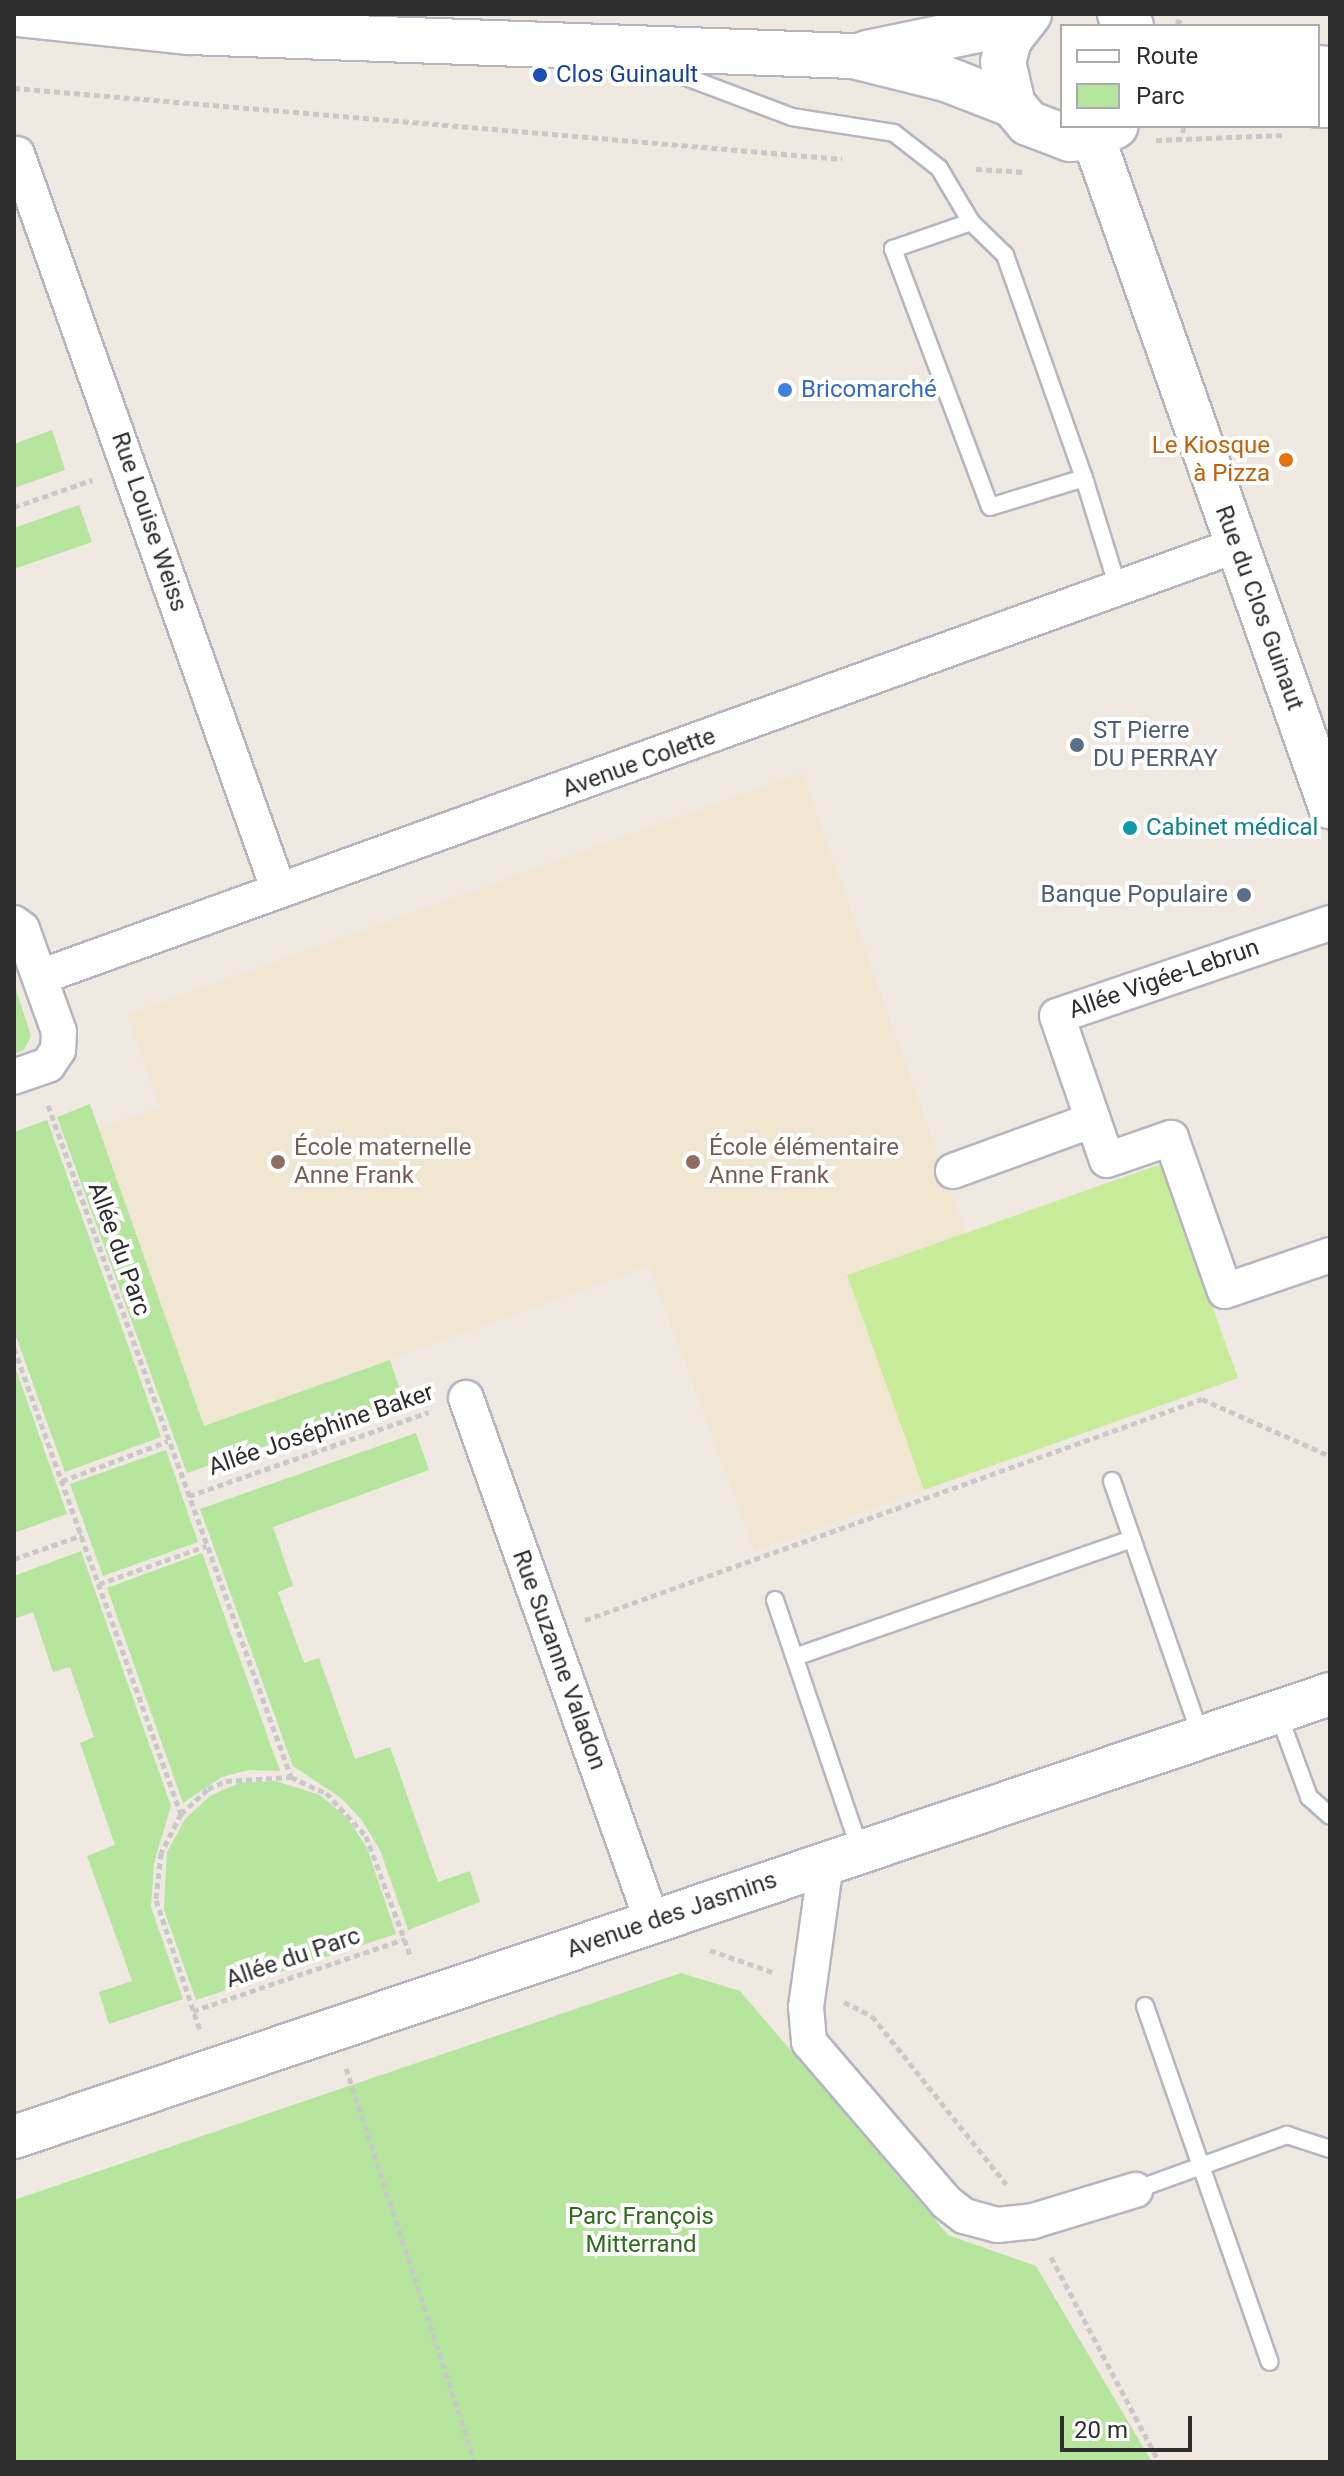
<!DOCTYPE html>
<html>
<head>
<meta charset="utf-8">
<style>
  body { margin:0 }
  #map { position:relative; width:1344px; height:2476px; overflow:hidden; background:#efe9e1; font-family:Roboto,sans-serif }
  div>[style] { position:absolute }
  .education>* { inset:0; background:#f0e6d1 }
  .green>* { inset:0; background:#b6e59e }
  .pitch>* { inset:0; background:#c9ec9a }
  .path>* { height:5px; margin-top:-2.5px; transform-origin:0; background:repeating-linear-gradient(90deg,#c9c9c9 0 6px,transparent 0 10px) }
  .roads { filter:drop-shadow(2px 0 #b4b7c1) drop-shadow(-2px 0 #b4b7c1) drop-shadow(0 2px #b4b7c1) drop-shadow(0 -2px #b4b7c1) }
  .service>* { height:16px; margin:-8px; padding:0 8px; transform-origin:8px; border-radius:8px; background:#fff }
  .minor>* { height:34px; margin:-17px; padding:0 17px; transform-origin:17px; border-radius:17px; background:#fff }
  .tertiary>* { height:42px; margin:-21px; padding:0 21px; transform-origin:21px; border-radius:21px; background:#fff }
  .secondary>* { height:44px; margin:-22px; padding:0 22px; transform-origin:22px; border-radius:22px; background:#fff }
  .dots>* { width:22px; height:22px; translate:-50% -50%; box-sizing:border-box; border:4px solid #fff; border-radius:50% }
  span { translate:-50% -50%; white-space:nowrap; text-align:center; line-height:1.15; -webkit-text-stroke:8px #fff; paint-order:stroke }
  .transit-label { font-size:24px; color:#164399 }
  .left { translate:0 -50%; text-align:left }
  .shop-label { font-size:24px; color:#366cbe }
  .food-label { font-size:24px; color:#c56008 }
  .right { translate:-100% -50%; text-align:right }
  .street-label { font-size:24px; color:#2e2e2e }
  .service-label { font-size:24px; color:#4e5e75 }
  .culture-label { font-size:24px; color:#0d838f }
  .education-label { font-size:24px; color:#785e54 }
  .park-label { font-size:24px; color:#2c6e1b }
  .frame { position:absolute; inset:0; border:16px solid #2e2e2e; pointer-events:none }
  .legend { position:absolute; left:1060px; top:24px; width:260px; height:104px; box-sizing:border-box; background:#fff; border:2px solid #ababab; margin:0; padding:10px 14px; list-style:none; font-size:24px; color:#2e2e2e }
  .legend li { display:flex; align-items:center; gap:16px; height:40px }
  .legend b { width:40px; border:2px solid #ababab }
  .scale { position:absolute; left:1060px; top:2416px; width:132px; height:36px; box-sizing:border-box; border:4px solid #2e2e2e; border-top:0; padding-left:10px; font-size:24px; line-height:28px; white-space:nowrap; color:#2e2e2e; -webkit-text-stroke:6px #fff; paint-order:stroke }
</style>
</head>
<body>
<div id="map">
  <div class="education">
    <div style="clip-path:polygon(802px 773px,966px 1233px,847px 1275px,924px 1490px,755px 1551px,649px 1266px,204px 1426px,98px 1129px,160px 1107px,127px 1015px)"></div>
  </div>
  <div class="green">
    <div style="clip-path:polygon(52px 430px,65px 470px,14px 488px,14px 444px)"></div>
    <div style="clip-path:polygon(79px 505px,92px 542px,14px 569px,14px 528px)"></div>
    <div style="clip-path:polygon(14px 983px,31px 1036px,24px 1050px,14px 1054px)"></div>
    <div style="clip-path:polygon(90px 1104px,204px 1426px,390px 1360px,403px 1399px,187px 1473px,57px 1117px)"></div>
    <div style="clip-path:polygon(47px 1120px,161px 1437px,65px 1472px,14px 1331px,14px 1132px)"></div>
    <div style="clip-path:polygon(14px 1364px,67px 1514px,14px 1533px)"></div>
    <div style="clip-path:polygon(416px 1433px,429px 1470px,273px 1527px,293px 1586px,278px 1592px,304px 1663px,319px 1658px,355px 1759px,390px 1747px,438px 1882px,470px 1871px,480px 1902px,408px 1930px,380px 1850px,361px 1819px,341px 1798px,293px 1766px,200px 1509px)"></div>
    <div style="clip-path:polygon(166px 1450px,198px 1542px,103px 1576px,70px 1484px)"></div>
    <div style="clip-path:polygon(81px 1551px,171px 1806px,154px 1863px,151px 1907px,183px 1999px,109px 2024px,99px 1992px,132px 1981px,87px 1856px,115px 1845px,80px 1743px,94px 1737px,70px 1667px,53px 1672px,33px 1612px,14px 1619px,14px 1576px)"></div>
    <div style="clip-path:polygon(202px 1553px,280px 1771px,249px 1770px,222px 1777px,183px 1803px,107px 1588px)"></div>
    <div style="clip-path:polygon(275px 1781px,320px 1795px,348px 1819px,367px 1848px,396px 1934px,196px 2000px,164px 1910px,167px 1852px,185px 1819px,210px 1796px,239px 1783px)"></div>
    <div style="clip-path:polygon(681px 1973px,740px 1991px,948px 2235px,1036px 2266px,1152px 2462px,14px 2462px,14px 2200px)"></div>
  </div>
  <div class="pitch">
    <div style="clip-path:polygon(1161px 1164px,1238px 1378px,924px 1490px,847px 1275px)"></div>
  </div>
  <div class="path">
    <div style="left:1176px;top:20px;width:12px;rotate:31deg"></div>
    <div style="left:14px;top:88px;width:831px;rotate:4.9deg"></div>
    <div style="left:1183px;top:126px;width:10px;rotate:90deg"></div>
    <div style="left:1156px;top:140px;width:130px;rotate:-2.2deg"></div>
    <div style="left:976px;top:169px;width:49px;rotate:3.5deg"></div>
    <div style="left:14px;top:507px;width:83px;rotate:-19.1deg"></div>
    <div style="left:48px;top:1105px;width:715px;rotate:70.12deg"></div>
    <div style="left:291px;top:1777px;width:38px;rotate:25deg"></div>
    <div style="left:326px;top:1793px;width:59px;rotate:47.1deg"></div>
    <div style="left:366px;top:1836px;width:129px;rotate:69.6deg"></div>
    <div style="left:14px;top:1348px;width:495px;rotate:70.3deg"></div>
    <div style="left:181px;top:1814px;width:44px;rotate:117.1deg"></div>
    <div style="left:161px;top:1853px;width:47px;rotate:96.1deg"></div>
    <div style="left:156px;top:1900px;width:137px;rotate:71.3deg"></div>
    <div style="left:62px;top:1481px;width:113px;rotate:-20.7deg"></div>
    <div style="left:189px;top:1496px;width:254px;rotate:-19.3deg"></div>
    <div style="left:14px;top:1559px;width:72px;rotate:-19.4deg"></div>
    <div style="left:99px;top:1584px;width:114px;rotate:-19.6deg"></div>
    <div style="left:585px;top:1620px;width:655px;rotate:-19.71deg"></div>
    <div style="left:1202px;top:1399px;width:140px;rotate:24deg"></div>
    <div style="left:181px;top:1814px;width:37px;rotate:-43deg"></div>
    <div style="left:208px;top:1789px;width:20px;rotate:-24deg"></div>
    <div style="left:226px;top:1781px;width:65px;rotate:-3.5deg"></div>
    <div style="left:710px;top:1950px;width:66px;rotate:19.5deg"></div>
    <div style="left:844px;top:2002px;width:31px;rotate:27deg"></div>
    <div style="left:872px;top:2016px;width:215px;rotate:51.4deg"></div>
    <div style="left:193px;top:2011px;width:224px;rotate:-18.8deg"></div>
    <div style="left:346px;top:2068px;width:415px;rotate:71.9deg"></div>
    <div style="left:1051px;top:2257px;width:232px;rotate:62.2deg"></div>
  </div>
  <div class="roads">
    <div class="service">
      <div style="left:649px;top:63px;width:153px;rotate:20.7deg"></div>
      <div style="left:792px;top:117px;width:103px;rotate:8.9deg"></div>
      <div style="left:894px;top:133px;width:57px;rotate:37.9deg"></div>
      <div style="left:939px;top:168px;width:63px;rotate:59.3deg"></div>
      <div style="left:971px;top:222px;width:47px;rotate:44.1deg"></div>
      <div style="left:1005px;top:255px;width:237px;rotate:70.5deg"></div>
      <div style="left:1084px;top:478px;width:98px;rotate:162.9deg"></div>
      <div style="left:990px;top:507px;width:276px;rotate:-110.6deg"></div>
      <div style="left:893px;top:249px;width:83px;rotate:-19.1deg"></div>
      <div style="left:1084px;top:478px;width:118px;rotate:72.8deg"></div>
      <div style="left:1112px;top:1481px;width:270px;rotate:70.8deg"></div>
      <div style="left:775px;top:1600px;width:264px;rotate:71.2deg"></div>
      <div style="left:795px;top:1657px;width:357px;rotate:-19.3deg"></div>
      <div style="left:1278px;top:1713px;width:90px;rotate:69.7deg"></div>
      <div style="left:1309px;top:1797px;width:28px;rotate:42deg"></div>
      <div style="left:1145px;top:2006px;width:377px;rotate:70.7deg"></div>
      <div style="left:1135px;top:2190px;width:162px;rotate:-19.9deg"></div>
      <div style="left:1287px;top:2135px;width:45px;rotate:18deg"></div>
    </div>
    <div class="minor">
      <div style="left:17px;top:154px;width:782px;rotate:70.43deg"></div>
      <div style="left:14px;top:923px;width:10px;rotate:37deg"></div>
      <div style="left:22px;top:929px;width:109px;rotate:70.2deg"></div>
      <div style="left:59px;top:1032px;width:18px;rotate:93deg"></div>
      <div style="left:58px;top:1050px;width:18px;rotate:124deg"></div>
      <div style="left:48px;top:1065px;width:36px;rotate:161deg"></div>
      <div style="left:1330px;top:923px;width:288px;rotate:161.2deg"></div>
      <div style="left:1057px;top:1016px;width:152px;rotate:70.9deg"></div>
      <div style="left:1107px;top:1160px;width:68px;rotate:-19deg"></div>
      <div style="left:1171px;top:1138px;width:162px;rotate:70.6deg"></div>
      <div style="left:1225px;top:1291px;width:111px;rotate:-18.9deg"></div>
      <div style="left:40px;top:977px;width:1273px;rotate:-19.84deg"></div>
      <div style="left:953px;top:1171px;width:149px;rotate:-20deg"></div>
      <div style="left:466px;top:1398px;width:555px;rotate:70.42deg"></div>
      <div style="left:826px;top:1863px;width:145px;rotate:97.9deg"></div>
      <div style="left:806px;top:2007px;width:35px;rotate:85deg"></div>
      <div style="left:809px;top:2042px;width:211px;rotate:49.4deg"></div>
      <div style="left:946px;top:2202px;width:23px;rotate:38deg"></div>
      <div style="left:964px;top:2216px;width:34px;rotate:15deg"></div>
      <div style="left:997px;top:2225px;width:36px;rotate:-6deg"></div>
      <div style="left:1033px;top:2221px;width:107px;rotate:-16.9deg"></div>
    </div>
    <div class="tertiary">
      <div style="left:1093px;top:137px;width:711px;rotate:70.52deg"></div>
      <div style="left:14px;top:2137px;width:1389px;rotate:-18.6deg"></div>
    </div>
    <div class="secondary">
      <div style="left:18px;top:14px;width:172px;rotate:6deg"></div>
      <div style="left:189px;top:32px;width:664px;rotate:2.07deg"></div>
      <div style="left:853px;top:56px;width:96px;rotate:13.9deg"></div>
      <div style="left:946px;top:79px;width:72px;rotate:21.2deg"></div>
      <div style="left:1029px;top:14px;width:33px;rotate:128deg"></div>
      <div style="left:1009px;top:40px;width:23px;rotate:105deg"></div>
      <div style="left:1003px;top:62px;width:44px;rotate:76.9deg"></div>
      <div style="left:1013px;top:105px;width:23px;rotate:50deg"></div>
      <div style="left:1028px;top:123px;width:45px;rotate:20.9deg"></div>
      <div style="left:1070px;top:139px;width:23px;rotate:-5deg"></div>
      <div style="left:1093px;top:137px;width:25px;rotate:-26deg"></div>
      <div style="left:1120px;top:14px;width:16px;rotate:47deg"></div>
      <div style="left:867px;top:53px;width:157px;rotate:-11.7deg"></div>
      <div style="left:1318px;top:68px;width:12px;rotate:5deg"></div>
      <div style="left:1318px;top:105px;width:12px"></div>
    </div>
  </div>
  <div class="dots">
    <div style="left:540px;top:75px;background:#1a4fb4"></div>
    <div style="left:785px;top:390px;background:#3f7fe0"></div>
    <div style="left:1286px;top:460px;background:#e8710a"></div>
    <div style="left:1077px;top:745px;background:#5c6f8a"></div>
    <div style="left:1130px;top:828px;background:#0f9aa8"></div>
    <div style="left:1244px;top:895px;background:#5c6f8a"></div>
    <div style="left:278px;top:1162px;background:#8d6e63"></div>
    <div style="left:693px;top:1162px;background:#8d6e63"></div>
  </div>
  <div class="transit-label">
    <span class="left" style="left:556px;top:75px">Clos Guinault</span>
  </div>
  <div class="shop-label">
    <span class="left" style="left:801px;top:390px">Bricomarché</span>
  </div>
  <div class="food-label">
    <span class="right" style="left:1270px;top:460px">Le Kiosque<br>à Pizza</span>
  </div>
  <div class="street-label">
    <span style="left:149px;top:522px;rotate:71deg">Rue Louise Weiss</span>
    <span style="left:1259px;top:608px;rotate:70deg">Rue du Clos Guinaut</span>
    <span style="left:639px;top:763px;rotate:-20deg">Avenue Colette</span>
    <span style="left:1164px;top:979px;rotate:-19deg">Allée Vigée-Lebrun</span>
    <span style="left:119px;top:1249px;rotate:70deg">Allée du Parc</span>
    <span style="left:321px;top:1430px;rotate:-19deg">Allée Joséphine Baker</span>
    <span style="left:559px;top:1660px;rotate:70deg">Rue Suzanne Valadon</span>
    <span style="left:672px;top:1915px;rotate:-19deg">Avenue des Jasmins</span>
    <span style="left:293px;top:1958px;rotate:-19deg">Allée du Parc</span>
  </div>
  <div class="service-label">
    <span class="left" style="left:1093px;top:745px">ST Pierre<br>DU PERRAY</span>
    <span class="right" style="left:1228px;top:895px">Banque Populaire</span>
  </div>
  <div class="culture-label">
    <span class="left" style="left:1146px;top:828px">Cabinet médical</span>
  </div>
  <div class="education-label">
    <span class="left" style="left:294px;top:1162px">École maternelle<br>Anne Frank</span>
    <span class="left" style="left:709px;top:1162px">École élémentaire<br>Anne Frank</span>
  </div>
  <div class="park-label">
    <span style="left:641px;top:2231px">Parc François<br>Mitterrand</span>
  </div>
  <div class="frame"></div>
  <ul class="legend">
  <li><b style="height:10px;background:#fff"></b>Route</li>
  <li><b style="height:22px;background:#b6e59e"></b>Parc</li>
  </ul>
  <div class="scale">20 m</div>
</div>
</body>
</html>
